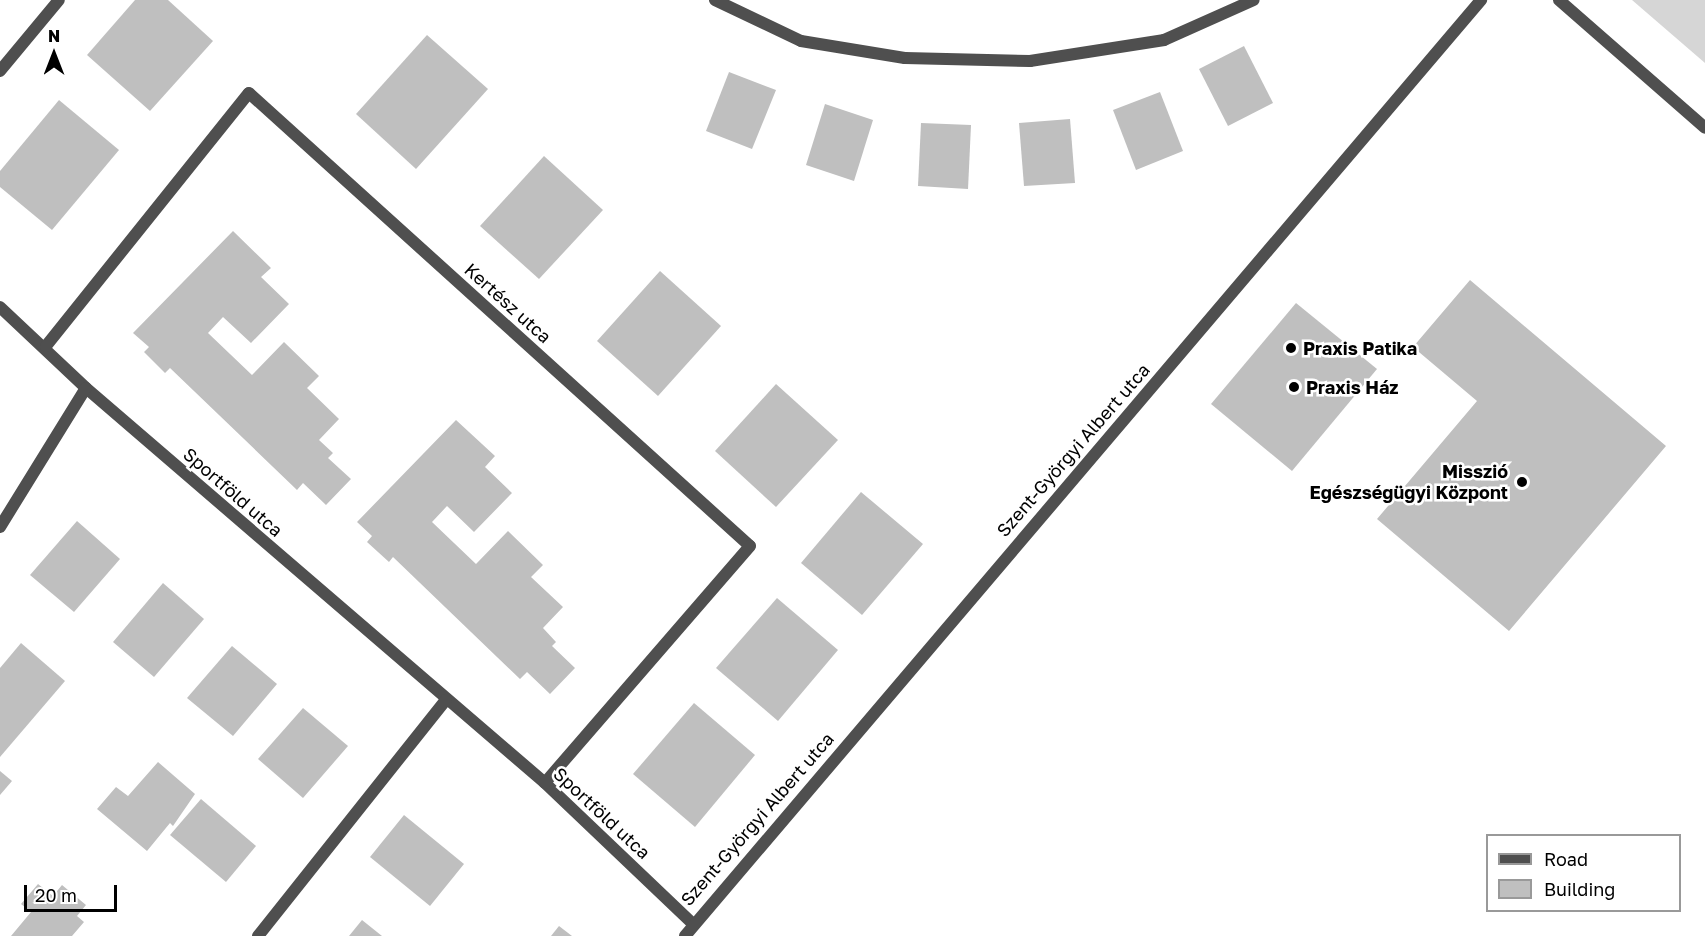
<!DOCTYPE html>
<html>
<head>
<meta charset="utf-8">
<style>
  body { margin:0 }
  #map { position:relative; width:1705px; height:936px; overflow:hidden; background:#fff; font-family:"Golos Text",sans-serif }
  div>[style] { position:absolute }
  .green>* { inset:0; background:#d6d6d6 }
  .building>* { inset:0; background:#bfbfbf }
  .service>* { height:12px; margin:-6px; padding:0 6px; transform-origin:6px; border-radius:6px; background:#4f4f4f }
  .minor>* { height:12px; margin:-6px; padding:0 6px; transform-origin:6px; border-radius:6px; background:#4f4f4f }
  .dots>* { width:16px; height:16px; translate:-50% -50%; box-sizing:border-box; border:3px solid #fff; border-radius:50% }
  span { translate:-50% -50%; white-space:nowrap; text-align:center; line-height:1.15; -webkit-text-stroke:5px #fff; paint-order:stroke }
  .street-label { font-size:18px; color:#000 }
  .poi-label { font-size:18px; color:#000; font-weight:700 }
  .left { translate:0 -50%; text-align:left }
  .right { translate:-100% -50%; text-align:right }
  .legend { position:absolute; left:1486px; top:834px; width:195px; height:78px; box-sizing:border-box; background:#fff; border:2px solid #999; margin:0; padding:8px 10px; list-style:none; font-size:18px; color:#000 }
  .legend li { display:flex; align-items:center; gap:12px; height:30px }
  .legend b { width:30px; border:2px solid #999 }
  .north { position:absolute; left:24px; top:24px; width:60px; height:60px; -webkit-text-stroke:4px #fff; paint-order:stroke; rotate:0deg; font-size:16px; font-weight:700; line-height:24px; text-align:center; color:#000 }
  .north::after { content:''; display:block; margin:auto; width:21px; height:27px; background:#000; clip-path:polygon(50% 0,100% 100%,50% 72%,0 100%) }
  .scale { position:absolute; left:24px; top:885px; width:93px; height:27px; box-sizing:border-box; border:3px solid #000; border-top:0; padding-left:8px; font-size:18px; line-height:21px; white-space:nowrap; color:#000; -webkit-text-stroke:4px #fff; paint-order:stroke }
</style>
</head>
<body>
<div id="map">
  <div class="green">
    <div style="clip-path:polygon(1632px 0,1705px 0,1705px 63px)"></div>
  </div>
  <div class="building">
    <div style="clip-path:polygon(135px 0,168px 0,213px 41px,150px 111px,87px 55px)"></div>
    <div style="clip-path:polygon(427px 35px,488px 89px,416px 169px,356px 114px)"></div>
    <div style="clip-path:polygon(1244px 46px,1273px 103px,1228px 126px,1199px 69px)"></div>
    <div style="clip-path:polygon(729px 72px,776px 90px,752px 149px,706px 131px)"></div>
    <div style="clip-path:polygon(1160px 92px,1183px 151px,1136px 170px,1113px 110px)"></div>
    <div style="clip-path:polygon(59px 100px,119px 150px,52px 230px,0 187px,0 171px)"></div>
    <div style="clip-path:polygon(825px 104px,873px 120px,854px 181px,806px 165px)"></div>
    <div style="clip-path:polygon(1070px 119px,1075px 183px,1024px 186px,1019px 123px)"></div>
    <div style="clip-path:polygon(921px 123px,971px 125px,968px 189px,918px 186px)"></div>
    <div style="clip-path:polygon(544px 156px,603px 210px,539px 279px,480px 226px)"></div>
    <div style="clip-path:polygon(233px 231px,271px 268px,261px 277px,289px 304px,251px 343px,223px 317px,208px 333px,252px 375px,284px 342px,319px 376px,307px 388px,339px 419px,319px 440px,333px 453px,328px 458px,351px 479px,326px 505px,303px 483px,297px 490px,170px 368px,165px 373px,144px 352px,149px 347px,133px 333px)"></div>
    <div style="clip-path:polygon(660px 271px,721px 326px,658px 396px,597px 341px)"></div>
    <div style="clip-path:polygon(1470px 280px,1666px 446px,1509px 631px,1377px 519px,1477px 401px,1413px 347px)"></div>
    <div style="clip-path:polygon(1296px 303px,1377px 369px,1292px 471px,1211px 404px)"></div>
    <div style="clip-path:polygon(776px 384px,838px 440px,776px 507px,715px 451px)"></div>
    <div style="clip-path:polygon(456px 420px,495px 456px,485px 467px,512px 493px,474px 532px,447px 506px,432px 522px,476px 564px,508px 531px,543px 565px,531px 577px,563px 607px,543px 628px,556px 642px,552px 646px,575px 668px,550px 694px,527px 672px,520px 679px,393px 557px,389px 562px,367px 542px,372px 536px,357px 522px)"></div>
    <div style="clip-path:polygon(861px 492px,923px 544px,862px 615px,801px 563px)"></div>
    <div style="clip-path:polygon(77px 521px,120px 559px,74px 612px,30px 575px)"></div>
    <div style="clip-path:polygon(163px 583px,204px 619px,154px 677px,113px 642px)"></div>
    <div style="clip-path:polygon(777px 598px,838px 650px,778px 721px,716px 668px)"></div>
    <div style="clip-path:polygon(21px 643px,65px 681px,0 757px,0 668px)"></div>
    <div style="clip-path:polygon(232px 646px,277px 684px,233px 736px,187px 698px)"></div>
    <div style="clip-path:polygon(694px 703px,755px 755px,695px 827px,633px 774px)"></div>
    <div style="clip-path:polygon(303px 708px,348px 746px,303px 798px,258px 759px)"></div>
    <div style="clip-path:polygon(158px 762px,195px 794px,173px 826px,170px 823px,147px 851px,97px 809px,116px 787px,128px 796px)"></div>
    <div style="clip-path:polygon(0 771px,12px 781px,0 795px)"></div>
    <div style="clip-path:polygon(201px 799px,256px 846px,226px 882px,170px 835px)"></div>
    <div style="clip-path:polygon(404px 815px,464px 864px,430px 906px,370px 857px)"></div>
    <div style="clip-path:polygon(38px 884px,53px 896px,62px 885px,86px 905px,77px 916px,84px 922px,72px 936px,11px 936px,31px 912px,21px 904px)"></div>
    <div style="clip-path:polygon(362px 920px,382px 936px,349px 936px)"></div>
    <div style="clip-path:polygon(559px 926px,572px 936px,551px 936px)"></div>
  </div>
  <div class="service">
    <div style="left:715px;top:0;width:95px;rotate:25.5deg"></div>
    <div style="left:801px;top:41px;width:105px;rotate:9.3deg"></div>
    <div style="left:905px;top:58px;width:125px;rotate:1.4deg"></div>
    <div style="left:1030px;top:61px;width:136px;rotate:-8.9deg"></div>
    <div style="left:1164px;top:40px;width:98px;rotate:-24deg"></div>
  </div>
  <div class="minor">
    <div style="left:1559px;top:0;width:194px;rotate:41.2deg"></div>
    <div style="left:0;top:71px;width:92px;rotate:-50.3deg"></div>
    <div style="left:0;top:307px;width:118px;rotate:43.3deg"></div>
    <div style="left:86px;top:388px;width:606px;rotate:40.71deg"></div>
    <div style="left:545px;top:783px;width:203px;rotate:43.6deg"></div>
    <div style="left:46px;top:346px;width:324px;rotate:-51.3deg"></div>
    <div style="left:249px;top:93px;width:675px;rotate:42.12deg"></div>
    <div style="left:750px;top:546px;width:313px;rotate:130.9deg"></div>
    <div style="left:0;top:527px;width:163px;rotate:-58.3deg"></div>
    <div style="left:258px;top:936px;width:302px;rotate:-51.5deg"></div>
    <div style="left:685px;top:936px;width:1229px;rotate:-49.62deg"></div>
  </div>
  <div class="dots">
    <div style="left:1291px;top:348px;background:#000"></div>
    <div style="left:1294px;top:387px;background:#000"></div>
    <div style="left:1522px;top:482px;background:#000"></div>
  </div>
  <div class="street-label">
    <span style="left:508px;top:303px;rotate:42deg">Kertész utca</span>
    <span style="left:1073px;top:450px;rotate:-49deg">Szent-Györgyi Albert utca</span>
    <span style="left:233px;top:492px;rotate:41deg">Sportföld utca</span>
    <span style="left:602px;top:813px;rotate:43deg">Sportföld utca</span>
    <span style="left:757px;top:819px;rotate:-49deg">Szent-Györgyi Albert utca</span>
  </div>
  <div class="poi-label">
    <span class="left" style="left:1303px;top:348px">Praxis Patika</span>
    <span class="left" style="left:1306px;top:387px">Praxis Ház</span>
    <span class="right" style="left:1508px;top:482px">Misszió<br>Egészségügyi Központ</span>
  </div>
  <ul class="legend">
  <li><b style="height:8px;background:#4f4f4f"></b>Road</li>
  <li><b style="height:16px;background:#bfbfbf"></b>Building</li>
  </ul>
  <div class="north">N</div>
  <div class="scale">20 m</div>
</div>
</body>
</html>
